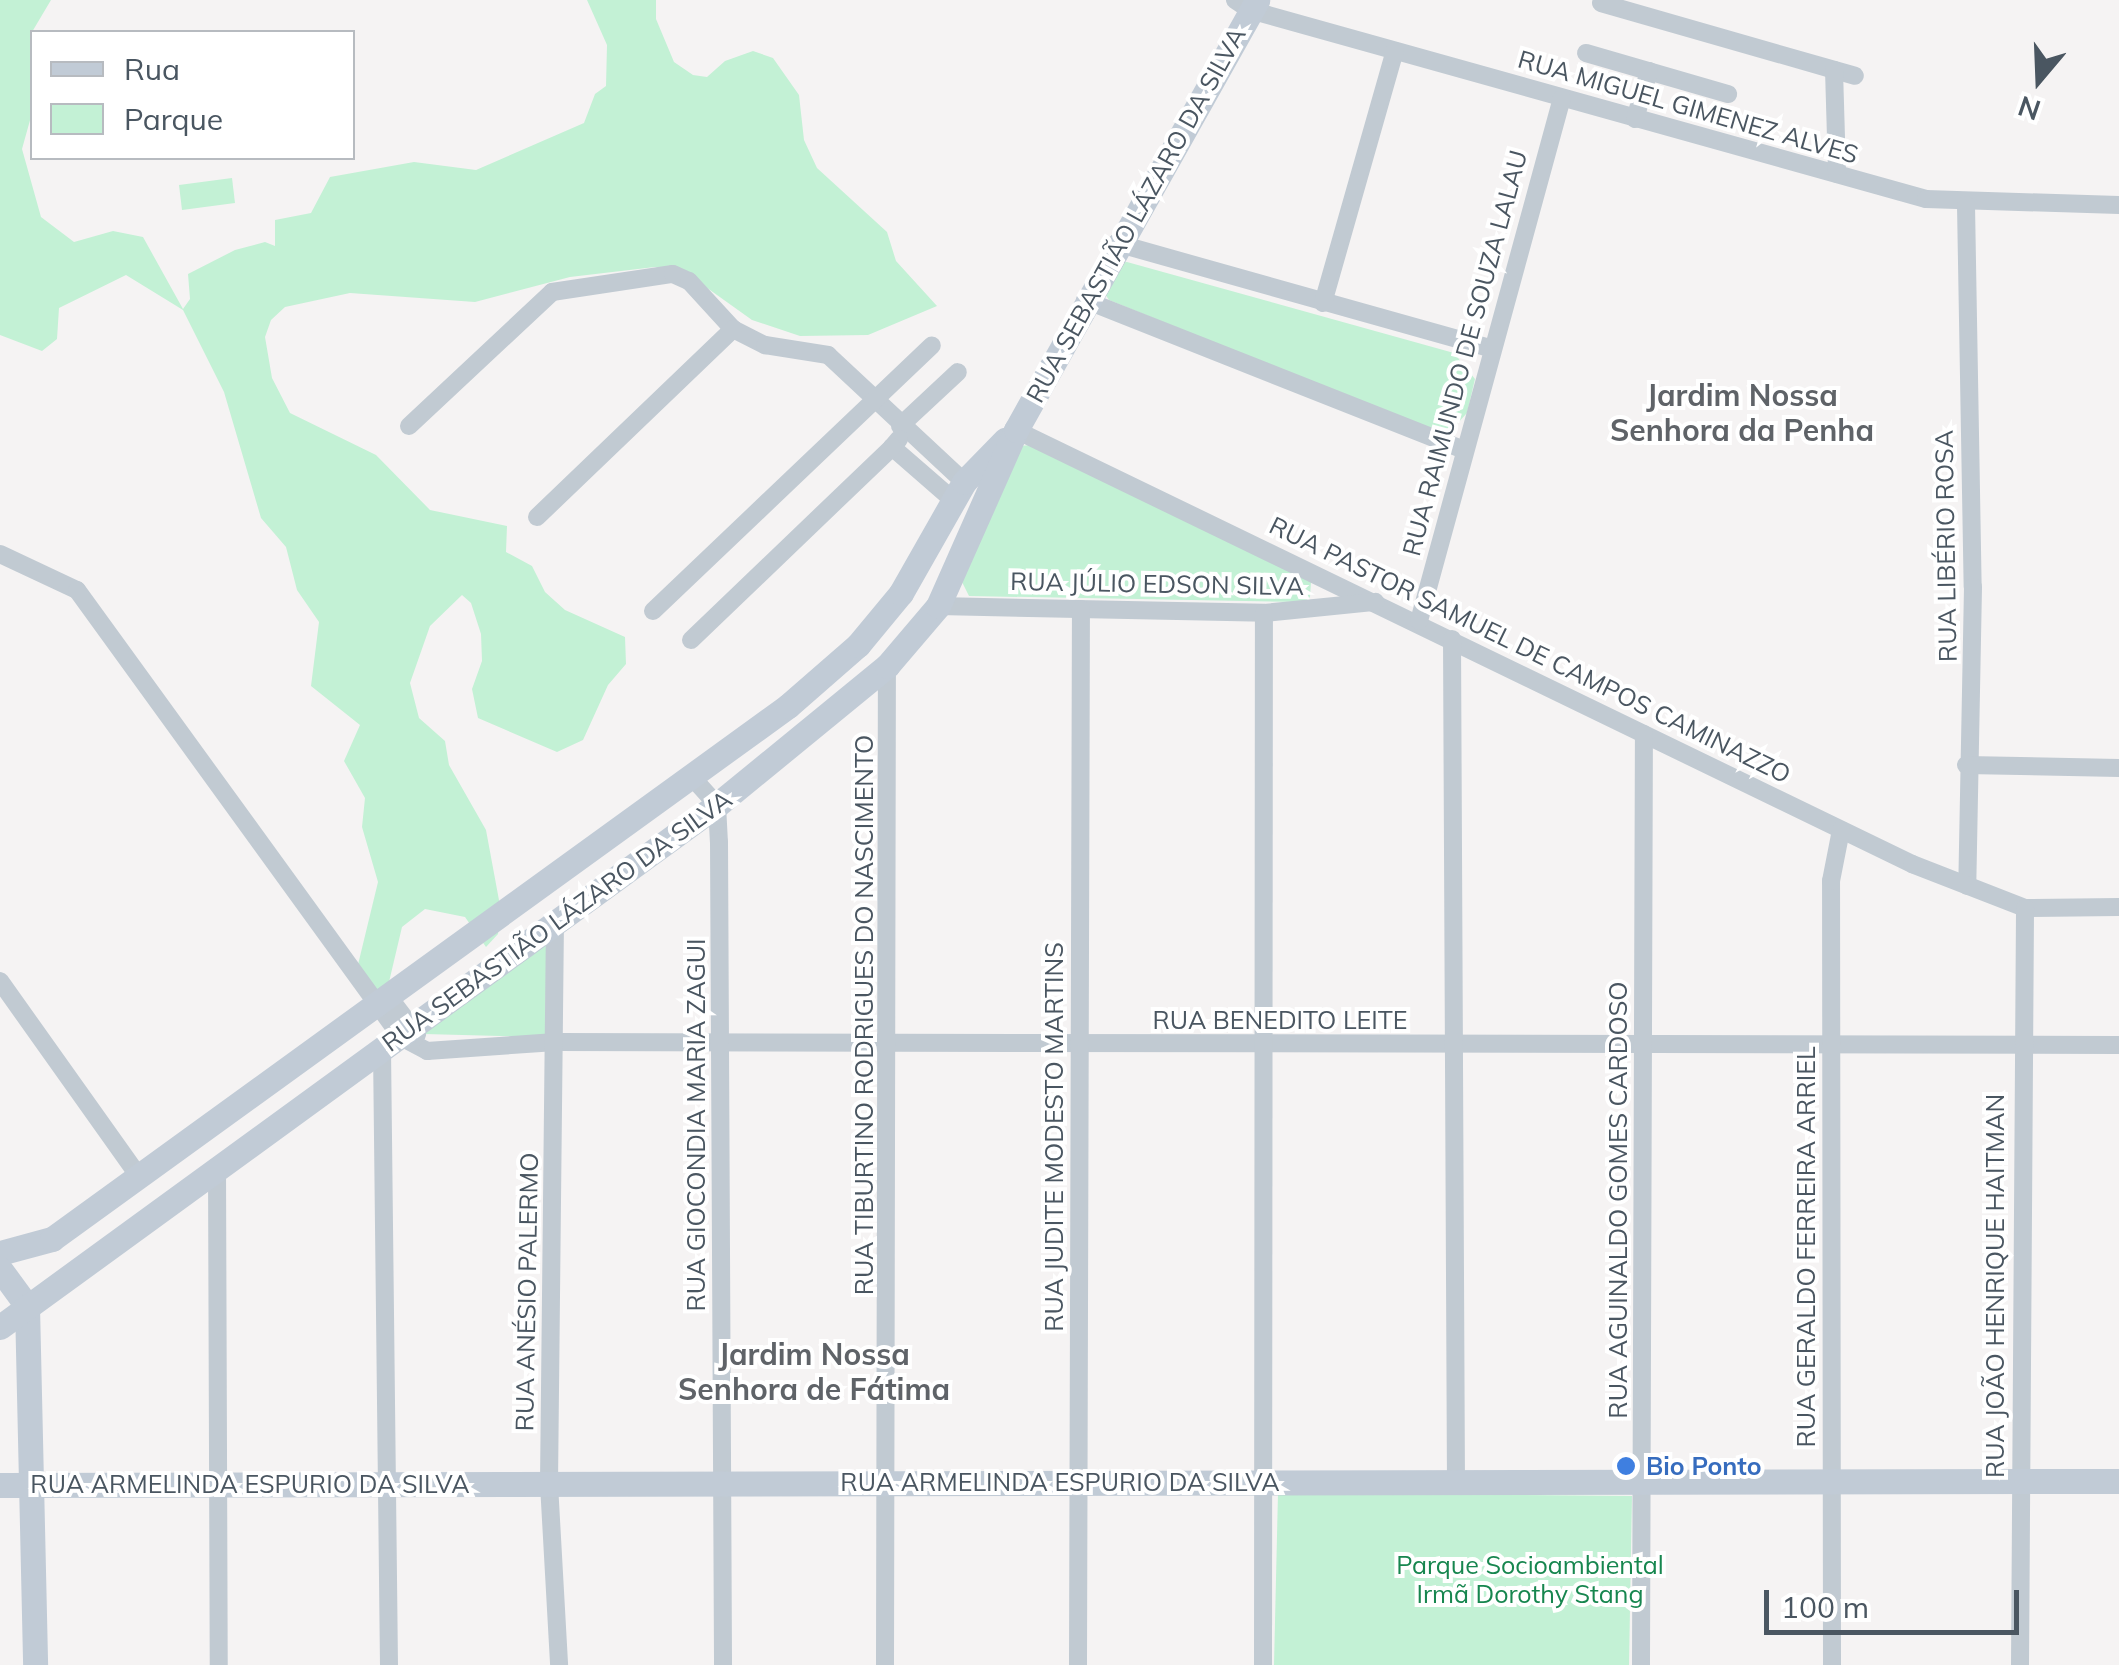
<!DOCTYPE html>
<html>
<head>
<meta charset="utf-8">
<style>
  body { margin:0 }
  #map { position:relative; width:2119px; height:1665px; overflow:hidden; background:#f5f3f3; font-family:Mulish,sans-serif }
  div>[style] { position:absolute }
  .green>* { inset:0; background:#c3f1d5 }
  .street>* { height:18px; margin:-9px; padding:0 9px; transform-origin:9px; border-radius:9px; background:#c1cad2 }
  .secondary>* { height:25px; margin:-12.5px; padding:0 12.5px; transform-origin:12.5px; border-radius:12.5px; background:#c1cbd6 }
  .dots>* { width:28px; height:28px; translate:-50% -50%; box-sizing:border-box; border:5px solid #fff; border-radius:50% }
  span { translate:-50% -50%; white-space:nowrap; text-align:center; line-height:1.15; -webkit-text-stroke:8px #fff; paint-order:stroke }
  .street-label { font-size:25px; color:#4a5661 }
  .shop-label { font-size:25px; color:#366cbe; font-weight:700 }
  .left { translate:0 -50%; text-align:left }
  .park-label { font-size:25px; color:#17864f }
  .quarter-label { font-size:30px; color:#5f6368; font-weight:700 }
  .legend { position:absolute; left:30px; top:30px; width:325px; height:130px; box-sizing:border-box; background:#fff; border:2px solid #b7bbc0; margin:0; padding:12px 18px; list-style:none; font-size:30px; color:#4a5661 }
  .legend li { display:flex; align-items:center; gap:20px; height:50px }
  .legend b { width:50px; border:2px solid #b7bbc0 }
  .north { position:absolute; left:1989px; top:30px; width:100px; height:100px; -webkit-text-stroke:8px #fff; paint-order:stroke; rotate:199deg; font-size:28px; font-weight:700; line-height:40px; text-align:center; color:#4a5661 }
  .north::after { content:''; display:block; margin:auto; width:35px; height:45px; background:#4a5661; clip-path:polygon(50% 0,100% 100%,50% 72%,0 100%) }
  .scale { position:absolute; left:1764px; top:1590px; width:255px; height:45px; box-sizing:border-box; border:5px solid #4a5661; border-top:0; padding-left:12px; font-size:30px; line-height:35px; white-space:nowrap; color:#4a5661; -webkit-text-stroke:8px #fff; paint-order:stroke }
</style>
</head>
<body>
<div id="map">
  <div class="green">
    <div style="clip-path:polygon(0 0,51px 0,32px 32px,32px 113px,22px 149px,41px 217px,74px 242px,113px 231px,143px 237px,183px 309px,190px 299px,188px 274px,235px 250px,265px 242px,275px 246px,275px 220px,311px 213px,330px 177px,414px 162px,476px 170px,584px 123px,595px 94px,606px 86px,607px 45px,587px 0,656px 0,656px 19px,674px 62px,693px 75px,707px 77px,725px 61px,753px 51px,773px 58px,799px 95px,804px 140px,817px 168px,887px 232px,896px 261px,937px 306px,868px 335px,800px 336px,752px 320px,689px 275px,655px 267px,570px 277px,475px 302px,350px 293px,285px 307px,271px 320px,265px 337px,272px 378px,290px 413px,376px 455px,430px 510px,507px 526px,506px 552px,532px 566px,545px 592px,565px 610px,625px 637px,626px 664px,608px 685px,583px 740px,557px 752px,478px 718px,472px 689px,482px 661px,481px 634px,471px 603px,462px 595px,430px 626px,410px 683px,419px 718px,445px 741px,449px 765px,486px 830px,501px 911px,498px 934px,486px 947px,465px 917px,425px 909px,402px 927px,385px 999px,355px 977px,378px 882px,362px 827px,365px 798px,344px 761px,360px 725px,311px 686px,319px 622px,297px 590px,286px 547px,261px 518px,224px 392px,183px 310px,126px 275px,59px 308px,57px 339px,42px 351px,0 335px)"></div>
    <div style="clip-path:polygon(232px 178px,235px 203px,182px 210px,179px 185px)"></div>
    <div style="clip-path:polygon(1127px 262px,1454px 353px,1475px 379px,1467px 413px,1455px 426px,1434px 432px,1109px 300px,1105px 294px,1118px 263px)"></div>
    <div style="clip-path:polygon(1030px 445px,1311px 582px,1310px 597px,1304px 602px,969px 596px,962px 582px,1020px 446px)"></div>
    <div style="clip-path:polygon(547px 943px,545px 1037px,424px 1034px,424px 1031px)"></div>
    <div style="clip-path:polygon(1278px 1493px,1632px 1496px,1629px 1665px,1274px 1665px)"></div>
  </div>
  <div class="street">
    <div style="left:1235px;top:0;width:18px;rotate:34deg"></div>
    <div style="left:1250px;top:10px;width:702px;rotate:15.62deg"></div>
    <div style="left:1926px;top:199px;width:193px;rotate:1.8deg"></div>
    <div style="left:1601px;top:3px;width:264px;rotate:16deg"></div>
    <div style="left:1586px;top:53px;width:148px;rotate:16.1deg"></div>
    <div style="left:1834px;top:70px;width:104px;rotate:88.3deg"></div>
    <div style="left:1635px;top:119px;width:50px;rotate:-73.7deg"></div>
    <div style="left:1966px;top:205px;width:382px;rotate:89deg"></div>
    <div style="left:1973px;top:587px;width:299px;rotate:91.1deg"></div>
    <div style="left:1116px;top:243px;width:388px;rotate:15.7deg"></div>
    <div style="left:1085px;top:300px;width:404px;rotate:21.6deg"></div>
    <div style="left:1323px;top:303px;width:262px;rotate:-74.1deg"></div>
    <div style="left:409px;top:426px;width:196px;rotate:-43.1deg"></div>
    <div style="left:552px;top:292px;width:122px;rotate:-8.5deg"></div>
    <div style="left:673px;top:274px;width:17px;rotate:24deg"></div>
    <div style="left:689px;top:281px;width:65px;rotate:47.5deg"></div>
    <div style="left:733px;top:329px;width:36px;rotate:27deg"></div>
    <div style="left:765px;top:345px;width:64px;rotate:9deg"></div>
    <div style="left:828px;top:355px;width:186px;rotate:43deg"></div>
    <div style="left:900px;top:426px;width:79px;rotate:-43deg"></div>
    <div style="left:1016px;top:430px;width:996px;rotate:25.84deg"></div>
    <div style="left:1912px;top:864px;width:121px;rotate:21.3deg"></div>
    <div style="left:2025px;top:908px;width:94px;rotate:-0.6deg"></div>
    <div style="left:899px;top:439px;width:11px;rotate:131deg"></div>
    <div style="left:892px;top:447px;width:81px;rotate:41deg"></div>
    <div style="left:537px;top:517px;width:272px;rotate:-43.8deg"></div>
    <div style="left:0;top:554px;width:85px;rotate:25.1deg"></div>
    <div style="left:77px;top:590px;width:552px;rotate:54.06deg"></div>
    <div style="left:401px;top:1037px;width:30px;rotate:28deg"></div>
    <div style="left:427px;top:1051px;width:129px;rotate:-4deg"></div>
    <div style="left:556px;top:1042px;width:1563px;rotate:0.11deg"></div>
    <div style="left:938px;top:606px;width:326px;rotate:1.2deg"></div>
    <div style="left:1264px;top:613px;width:112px;rotate:-5.7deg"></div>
    <div style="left:653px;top:611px;width:385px;rotate:-43.6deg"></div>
    <div style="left:1419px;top:621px;width:542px;rotate:-74.71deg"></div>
    <div style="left:1452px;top:639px;width:847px;rotate:89.73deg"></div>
    <div style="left:691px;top:640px;width:279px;rotate:-43.8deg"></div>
    <div style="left:1966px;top:765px;width:153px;rotate:1.1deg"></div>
    <div style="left:691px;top:776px;width:39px;rotate:48deg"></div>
    <div style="left:717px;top:805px;width:37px;rotate:87deg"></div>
    <div style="left:719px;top:842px;width:823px;rotate:89.72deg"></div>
    <div style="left:555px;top:920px;width:564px;rotate:90.61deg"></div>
    <div style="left:549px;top:1484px;width:181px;rotate:86.8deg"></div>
    <div style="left:0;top:981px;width:238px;rotate:54.6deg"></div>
    <div style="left:388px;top:996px;width:48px;rotate:52.7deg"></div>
    <div style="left:382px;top:1049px;width:616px;rotate:89.35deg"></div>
    <div style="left:217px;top:1166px;width:499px;rotate:89.8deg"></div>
    <div style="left:885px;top:1665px;width:999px;rotate:-89.89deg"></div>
    <div style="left:1078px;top:1665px;width:1056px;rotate:-89.84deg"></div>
    <div style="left:1263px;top:1665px;width:1052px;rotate:-89.95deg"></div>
    <div style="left:1641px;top:1665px;width:931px;rotate:-89.82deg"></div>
    <div style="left:1832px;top:1665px;width:784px;rotate:-90.07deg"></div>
    <div style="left:1831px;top:881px;width:52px;rotate:-78.9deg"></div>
    <div style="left:2020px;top:1665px;width:757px;rotate:-89.62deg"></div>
  </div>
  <div class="secondary">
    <div style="left:0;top:1253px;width:54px;rotate:-15.1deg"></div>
    <div style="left:52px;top:1239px;width:909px;rotate:-35.91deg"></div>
    <div style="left:788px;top:706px;width:93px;rotate:-41.1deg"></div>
    <div style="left:858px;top:645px;width:67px;rotate:-50.4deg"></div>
    <div style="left:901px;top:593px;width:128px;rotate:-60.4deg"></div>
    <div style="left:964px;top:482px;width:59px;rotate:-45.7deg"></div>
    <div style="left:0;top:1269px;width:46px;rotate:53.9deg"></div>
    <div style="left:27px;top:1306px;width:359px;rotate:88.7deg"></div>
    <div style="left:0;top:1327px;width:887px;rotate:-36.06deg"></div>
    <div style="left:717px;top:805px;width:220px;rotate:-39.3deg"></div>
    <div style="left:887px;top:666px;width:79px;rotate:-49.6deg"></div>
    <div style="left:938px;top:606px;width:193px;rotate:-66.1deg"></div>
    <div style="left:1016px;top:430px;width:493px;rotate:-60.7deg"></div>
    <div style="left:0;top:1485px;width:2119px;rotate:-0.11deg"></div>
  </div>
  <div class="dots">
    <div style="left:1626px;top:1466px;background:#3f7fe0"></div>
  </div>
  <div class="street-label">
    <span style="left:1688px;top:107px;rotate:16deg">RUA MIGUEL GIMENEZ ALVES</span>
    <span style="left:1136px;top:215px;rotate:-61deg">RUA SEBASTIÃO LÁZARO DA SILVA</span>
    <span style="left:1465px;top:353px;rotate:-75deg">RUA RAIMUNDO DE SOUZA LALAU</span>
    <span style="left:1946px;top:546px;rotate:-91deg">RUA LIBÉRIO ROSA</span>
    <span style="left:1157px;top:584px;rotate:1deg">RUA JÚLIO EDSON SILVA</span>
    <span style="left:1530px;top:650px;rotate:26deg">RUA PASTOR SAMUEL DE CAMPOS CAMINAZZO</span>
    <span style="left:557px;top:921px;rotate:-36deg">RUA SEBASTIÃO LÁZARO DA SILVA</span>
    <span style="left:864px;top:1015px;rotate:-90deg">RUA TIBURTINO RODRIGUES DO NASCIMENTO</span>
    <span style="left:1280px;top:1020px">RUA BENEDITO LEITE</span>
    <span style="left:696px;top:1125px;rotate:-90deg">RUA GIOCONDIA MARIA ZAGUI</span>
    <span style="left:1054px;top:1137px;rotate:-90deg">RUA JUDITE MODESTO MARTINS</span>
    <span style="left:1618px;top:1200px;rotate:-90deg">RUA AGUINALDO GOMES CARDOSO</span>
    <span style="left:1806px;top:1247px;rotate:-90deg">RUA GERALDO FERREIRA ARRIEL</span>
    <span style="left:1995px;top:1286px;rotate:-90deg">RUA JOÃO HENRIQUE HAITMAN</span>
    <span style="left:527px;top:1292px;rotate:-89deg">RUA ANÉSIO PALERMO</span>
    <span style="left:1060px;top:1482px">RUA ARMELINDA ESPURIO DA SILVA</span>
    <span style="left:250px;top:1484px">RUA ARMELINDA ESPURIO DA SILVA</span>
  </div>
  <div class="shop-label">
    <span class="left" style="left:1646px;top:1466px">Bio Ponto</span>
  </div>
  <div class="park-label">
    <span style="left:1530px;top:1580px">Parque Socioambiental<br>Irmã Dorothy Stang</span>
  </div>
  <div class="quarter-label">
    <span style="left:1742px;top:412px">Jardim Nossa<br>Senhora da Penha</span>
    <span style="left:814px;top:1371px">Jardim Nossa<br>Senhora de Fátima</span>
  </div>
  <ul class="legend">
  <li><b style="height:12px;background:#c1cbd6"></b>Rua</li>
  <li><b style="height:28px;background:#c3f1d5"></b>Parque</li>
  </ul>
  <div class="north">N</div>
  <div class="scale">100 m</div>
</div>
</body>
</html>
